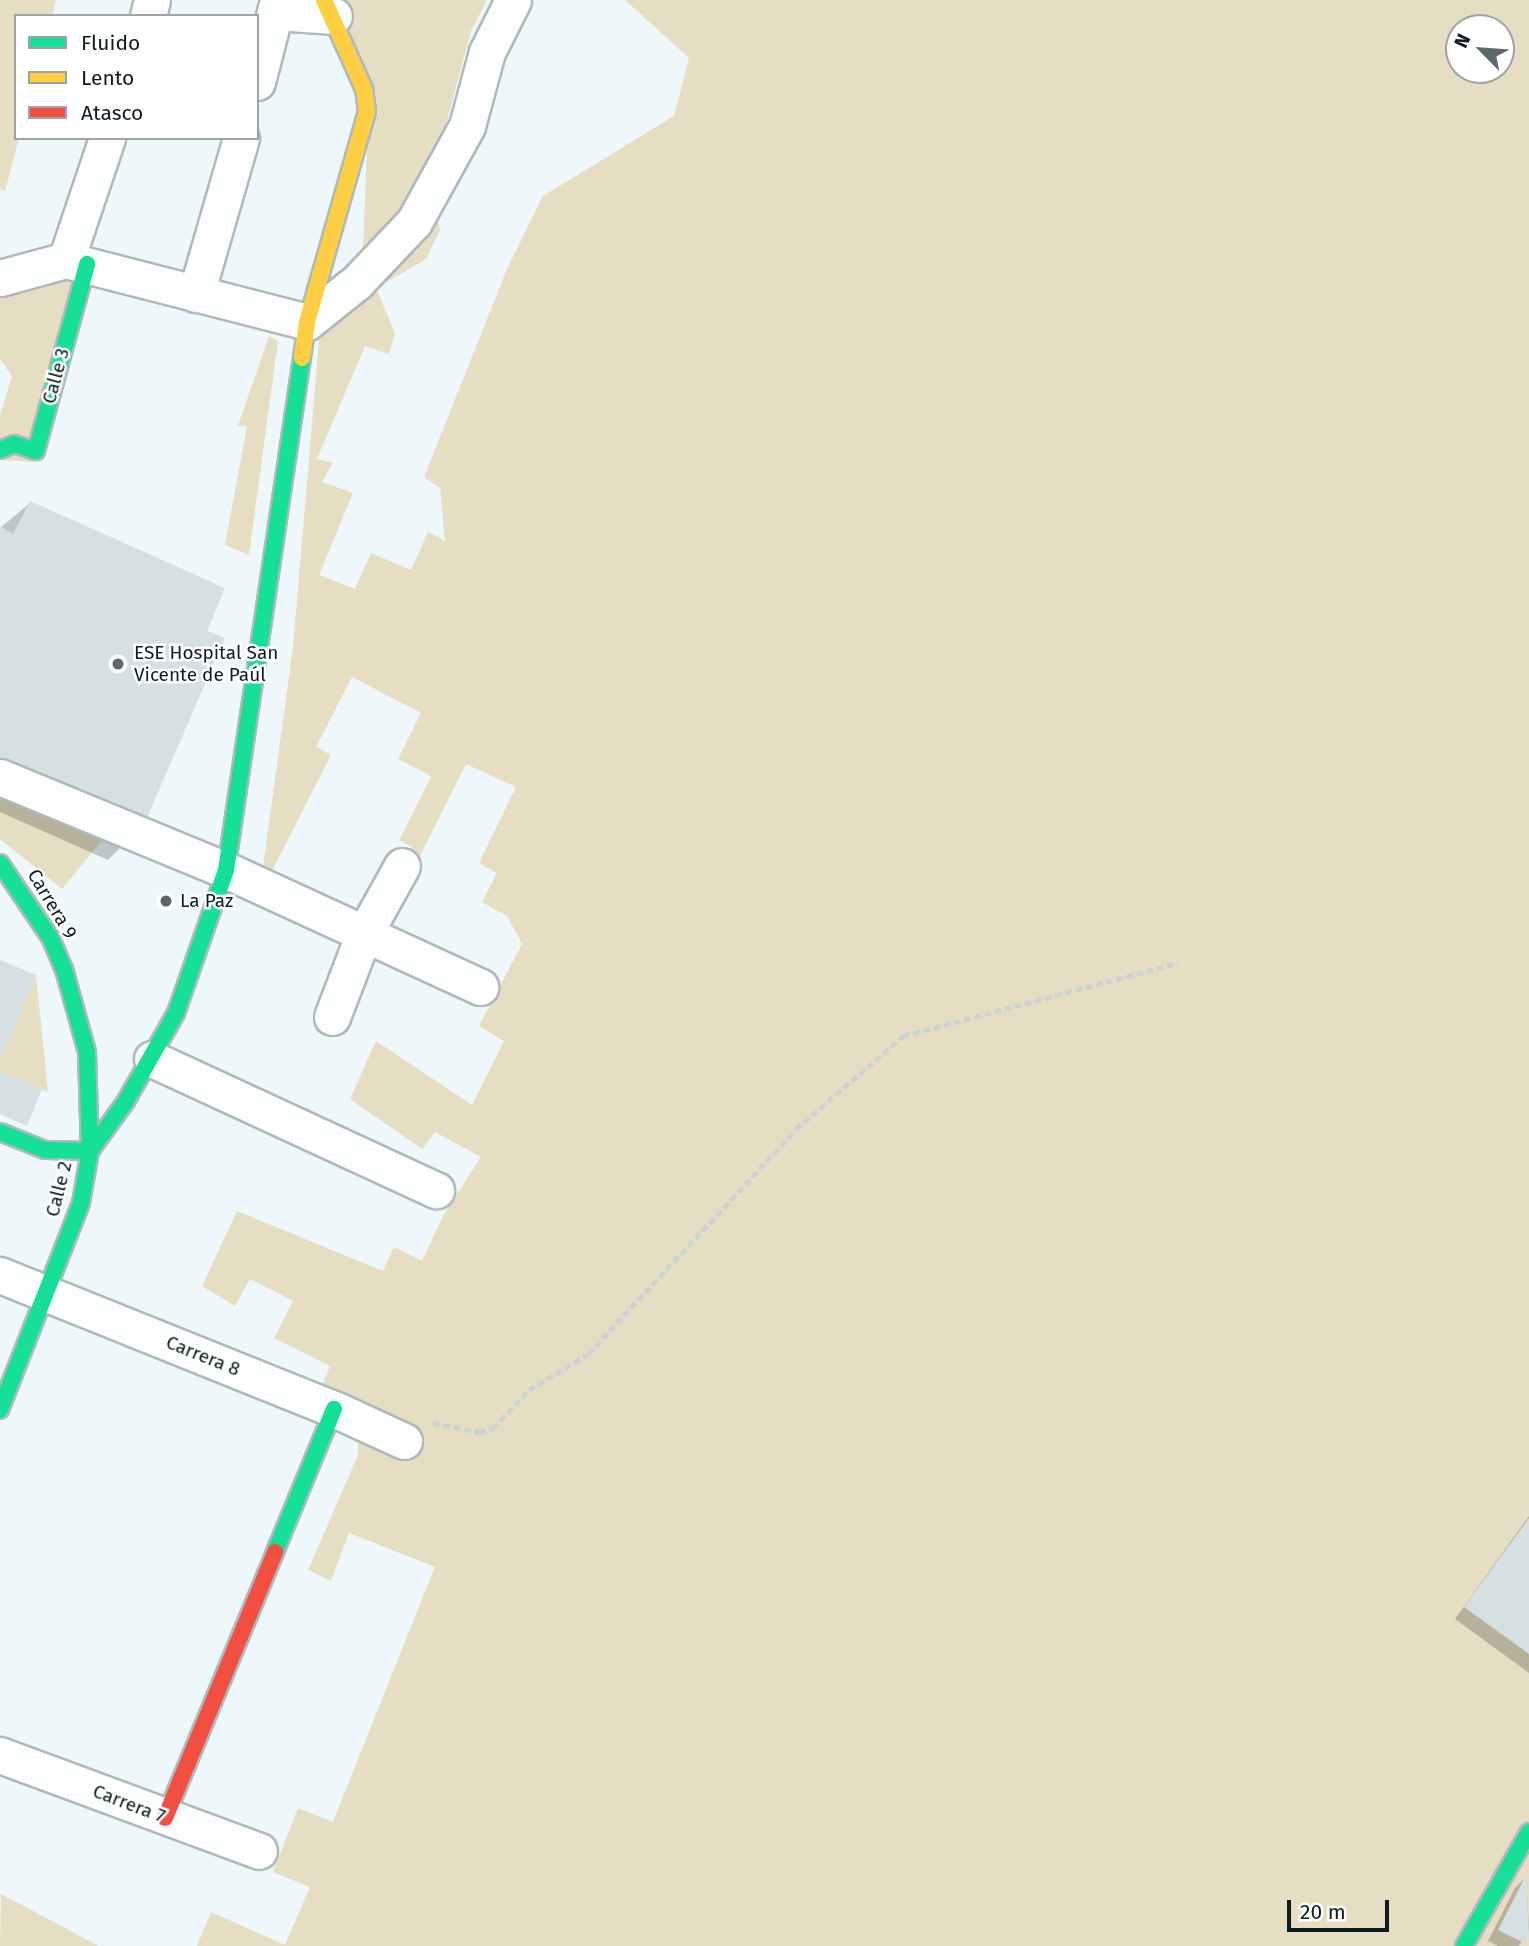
<!DOCTYPE html>
<html>
<head>
<meta charset="utf-8">
<style>
  body { margin:0 }
  #map { position:relative; width:1529px; height:1946px; overflow:hidden; background:#eef7f9; font-family:"Fira Sans",sans-serif }
  div>[style] { position:absolute }
  .green>* { inset:0; background:#e5dec3 }
  .shadow>* { inset:0; background:#0003 }
  .building>* { inset:0; background:#d5e0e3 }
  .path>* { height:4.5px; margin-top:-2.25px; transform-origin:0; background:repeating-linear-gradient(90deg,#cfd2d3 0 7px,transparent 0 10.5px) }
  .roads { filter:drop-shadow(2px 0 #aeb9bb) drop-shadow(-2px 0 #aeb9bb) drop-shadow(0 2px #aeb9bb) drop-shadow(0 -2px #aeb9bb) }
  .street>* { height:35px; margin:-17.5px; padding:0 17.5px; transform-origin:17.5px; border-radius:17.5px; background:#fcfefe }
  .fast>* { height:16px; margin:-8px; padding:0 8px; transform-origin:8px; border-radius:8px; background:#16e098 }
  .slow>* { height:16px; margin:-8px; padding:0 8px; transform-origin:8px; border-radius:8px; background:#ffcf43 }
  .jam>* { height:16px; margin:-8px; padding:0 8px; transform-origin:8px; border-radius:8px; background:#f24e42 }
  .dots>* { width:19px; height:19px; translate:-50% -50%; box-sizing:border-box; border:4px solid #fff; border-radius:50% }
  span { translate:-50% -50%; white-space:nowrap; text-align:center; line-height:1.15; -webkit-text-stroke:5px #fff; paint-order:stroke }
  .street-label { font-size:19px; color:#0d1c1f }
  .poi-label { font-size:19px; color:#0d1c1f }
  .left { translate:0 -50%; text-align:left }
  .legend { position:absolute; left:14px; top:14px; width:245px; height:126px; box-sizing:border-box; background:#fff; border:2px solid #9ea4a5; margin:0; padding:9px 12px; list-style:none; font-size:21px; color:#0d1c1f }
  .legend li { display:flex; align-items:center; gap:14px; height:35px }
  .legend b { width:35px; border:2px solid #9ea4a5 }
  .north { position:absolute; left:1445px; top:14px; width:70px; height:70px; box-sizing:border-box; background:#fff; border:2px solid #9ea4a5; border-radius:50%; rotate:295deg; font-size:19px; font-weight:700; line-height:28px; text-align:center; color:#0d1c1f }
  .north::after { content:''; display:block; margin:auto; width:24px; height:32px; background:#5c696b; clip-path:polygon(50% 0,100% 100%,50% 72%,0 100%) }
  .scale { position:absolute; left:1287px; top:1900px; width:102px; height:32px; box-sizing:border-box; border:4px solid #0d1c1f; border-top:0; padding-left:9px; font-size:21px; line-height:24px; white-space:nowrap; color:#0d1c1f; -webkit-text-stroke:5px #fff; paint-order:stroke }
</style>
</head>
<body>
<div id="map">
  <div class="green">
    <div style="clip-path:polygon(0 0,56px 0,52px 16px,16px 16px,16px 138px,19px 138px,5px 191px,0 189px)"></div>
    <div style="clip-path:polygon(332px 0,487px 0,471px 31px,441px 143px,412px 195px,363px 248px,368px 127px)"></div>
    <div style="clip-path:polygon(evenodd,625px 0,1529px 0,1529px 1946px,197px 1946px,211px 1912px,285px 1945px,310px 1887px,273px 1872px,298px 1808px,333px 1822px,435px 1567px,349px 1533px,331px 1581px,308px 1570px,358px 1455px,358px 1427px,314px 1405px,330px 1366px,274px 1338px,293px 1301px,250px 1279px,235px 1306px,202px 1286px,237px 1211px,383px 1271px,394px 1247px,422px 1261px,443px 1216px,481px 1157px,435px 1132px,422px 1149px,350px 1099px,376px 1041px,472px 1105px,504px 1041px,479px 1026px,522px 944px,507px 916px,482px 902px,497px 873px,479px 863px,516px 787px,466px 764px,414px 868px,405px 863px,412px 847px,399px 840px,431px 776px,398px 759px,421px 713px,352px 677px,316px 747px,331px 755px,272px 871px,263px 867px,293px 647px,320px 329px,437px 216px,440px 230px,426px 259px,376px 288px,395px 333px,389px 354px,365px 346px,317px 459px,333px 463px,322px 482px,353px 493px,319px 575px,355px 589px,371px 553px,411px 570px,428px 532px,445px 541px,440px 488px,424px 477px,507px 269px,543px 196px,674px 116px,689px 58px,625px 0,1459px 28px,1501px 28px,1501px 70px,1459px 70px,1459px 28px)"></div>
    <div style="clip-path:polygon(53px 275px,80px 282px,34px 462px,0 460px,0 415px,12px 376px,0 359px,0 290px)"></div>
    <div style="clip-path:polygon(269px 336px,278px 341px,249px 555px,225px 545px,247px 426px,238px 426px)"></div>
    <div style="clip-path:polygon(0 786px,109px 832px,62px 889px,0 839px)"></div>
    <div style="clip-path:polygon(36px 975px,48px 1092px,0 1072px,0 1061px)"></div>
    <div style="clip-path:polygon(1px 1894px,99px 1946px,0 1946px)"></div>
  </div>
  <div class="shadow">
    <div style="clip-path:polygon(30px 503px,205px 632px,140px 828px,108px 860px,0 812px,0 528px)"></div>
    <div style="clip-path:polygon(1529px 1516px,1529px 1673px,1455px 1619px)"></div>
    <div style="clip-path:polygon(1526px 1877px,1529px 1930px,1519px 1946px,1498px 1946px,1488px 1941px,1515px 1888px)"></div>
  </div>
  <div class="building">
    <div style="clip-path:polygon(30px 501px,225px 588px,207px 631px,225px 638px,142px 829px,0 766px,0 526px,13px 534px)"></div>
    <div style="clip-path:polygon(0 960px,36px 975px,0 1061px)"></div>
    <div style="clip-path:polygon(0 1072px,42px 1089px,27px 1126px,0 1114px)"></div>
    <div style="clip-path:polygon(1529px 1518px,1529px 1654px,1464px 1607px)"></div>
    <div style="clip-path:polygon(1526px 1875px,1529px 1934px,1524px 1943px,1498px 1930px)"></div>
  </div>
  <div class="path">
    <div style="left:433px;top:1423px;width:47px;rotate:11.1deg"></div>
    <div style="left:479px;top:1432px;width:15px;rotate:-16deg"></div>
    <div style="left:493px;top:1428px;width:52px;rotate:-46.5deg"></div>
    <div style="left:529px;top:1390px;width:69px;rotate:-31.4deg"></div>
    <div style="left:588px;top:1354px;width:306px;rotate:-47.2deg"></div>
    <div style="left:796px;top:1129px;width:142px;rotate:-41deg"></div>
    <div style="left:903px;top:1036px;width:285px;rotate:-14.9deg"></div>
  </div>
  <div class="roads">
    <div class="street">
      <div style="left:278px;top:0;width:12px;rotate:104deg"></div>
      <div style="left:275px;top:12px;width:59px;rotate:3.9deg"></div>
      <div style="left:148px;top:16px;width:16px;rotate:-76deg"></div>
      <div style="left:257px;top:82px;width:72px;rotate:-75.6deg"></div>
      <div style="left:66px;top:260px;width:129px;rotate:-71.4deg"></div>
      <div style="left:0;top:278px;width:68px;rotate:-15.3deg"></div>
      <div style="left:66px;top:260px;width:249px;rotate:14.4deg"></div>
      <div style="left:307px;top:322px;width:64px;rotate:-38.7deg"></div>
      <div style="left:357px;top:282px;width:83px;rotate:-46.5deg"></div>
      <div style="left:414px;top:222px;width:110px;rotate:-61.1deg"></div>
      <div style="left:467px;top:126px;width:77px;rotate:-74.9deg"></div>
      <div style="left:487px;top:52px;width:58px;rotate:-63.4deg"></div>
      <div style="left:196px;top:294px;width:162px;rotate:-73.9deg"></div>
      <div style="left:0;top:777px;width:244px;rotate:22.4deg"></div>
      <div style="left:226px;top:870px;width:280px;rotate:24.7deg"></div>
      <div style="left:332px;top:1017px;width:87px;rotate:-69.1deg"></div>
      <div style="left:363px;top:936px;width:80px;rotate:-60.9deg"></div>
      <div style="left:152px;top:1059px;width:313px;rotate:24.8deg"></div>
      <div style="left:0;top:1275px;width:360px;rotate:21.9deg"></div>
      <div style="left:334px;top:1409px;width:77px;rotate:24.6deg"></div>
      <div style="left:0;top:1755px;width:276px;rotate:20.3deg"></div>
    </div>
    <div class="fast">
      <div style="left:0;top:450px;width:15px;rotate:-23deg"></div>
      <div style="left:14px;top:444px;width:23px;rotate:18deg"></div>
      <div style="left:36px;top:451px;width:194px;rotate:-74.7deg"></div>
      <div style="left:0;top:863px;width:92px;rotate:56.1deg"></div>
      <div style="left:51px;top:939px;width:33px;rotate:67deg"></div>
      <div style="left:64px;top:969px;width:86px;rotate:74.5deg"></div>
      <div style="left:87px;top:1052px;width:99px;rotate:88.3deg"></div>
      <div style="left:90px;top:1151px;width:53px;rotate:99.8deg"></div>
      <div style="left:81px;top:1203px;width:222px;rotate:111.4deg"></div>
      <div style="left:0;top:1132px;width:48px;rotate:21.8deg"></div>
      <div style="left:45px;top:1150px;width:45px;rotate:1.3deg"></div>
      <div style="left:90px;top:1151px;width:62px;rotate:-54.2deg"></div>
      <div style="left:126px;top:1101px;width:101px;rotate:-60.4deg"></div>
      <div style="left:176px;top:1013px;width:151px;rotate:-70.7deg"></div>
      <div style="left:226px;top:870px;width:518px;rotate:-81.56deg"></div>
      <div style="left:275px;top:1552px;width:155px;rotate:-67.6deg"></div>
      <div style="left:1464px;top:1946px;width:131px;rotate:-60.3deg"></div>
    </div>
    <div class="slow">
      <div style="left:302px;top:358px;width:36px;rotate:-82deg"></div>
      <div style="left:307px;top:322px;width:218px;rotate:-74.1deg"></div>
      <div style="left:367px;top:112px;width:23px;rotate:-97deg"></div>
      <div style="left:364px;top:89px;width:98px;rotate:-114.2deg"></div>
    </div>
    <div class="jam">
      <div style="left:165px;top:1818px;width:288px;rotate:-67.5deg"></div>
    </div>
  </div>
  <div class="dots">
    <div style="left:118px;top:664px;background:#5c696b"></div>
    <div style="left:166px;top:901px;background:#5c696b"></div>
  </div>
  <div class="street-label">
    <span style="left:56px;top:376px;rotate:-75deg">Calle 3</span>
    <span style="left:52px;top:904px;rotate:59deg">Carrera 9</span>
    <span style="left:59px;top:1189px;rotate:-76deg">Calle 2</span>
    <span style="left:203px;top:1356px;rotate:22deg">Carrera 8</span>
    <span style="left:129px;top:1804px;rotate:21deg">Carrera 7</span>
  </div>
  <div class="poi-label">
    <span class="left" style="left:134px;top:664px">ESE Hospital San<br>Vicente de Paúl</span>
    <span class="left" style="left:180px;top:901px">La Paz</span>
  </div>
  <ul class="legend">
  <li><b style="height:9px;background:#16e098"></b>Fluido</li>
  <li><b style="height:9px;background:#ffcf43"></b>Lento</li>
  <li><b style="height:9px;background:#f24e42"></b>Atasco</li>
  </ul>
  <div class="north">N</div>
  <div class="scale">20 m</div>
</div>
</body>
</html>
